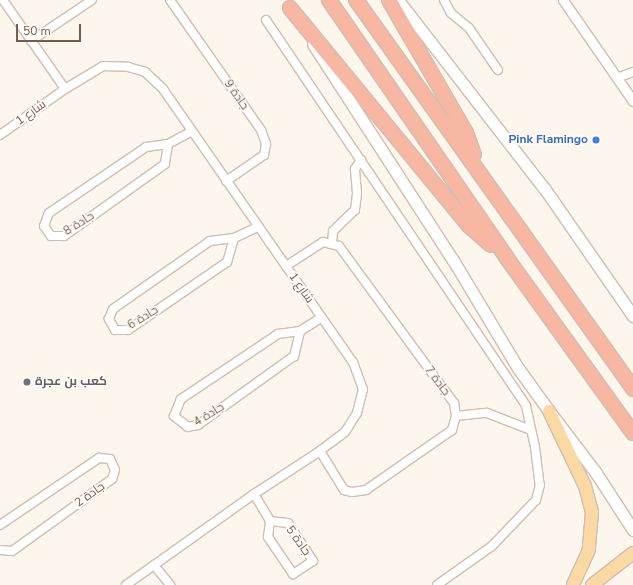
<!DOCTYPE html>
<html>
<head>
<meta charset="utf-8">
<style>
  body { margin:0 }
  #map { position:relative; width:633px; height:585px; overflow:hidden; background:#fdf6ec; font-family:"Nunito Sans",Cairo,sans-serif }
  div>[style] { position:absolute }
  .roads { filter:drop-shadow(1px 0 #d1beb0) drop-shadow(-1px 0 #d1beb0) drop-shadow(0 1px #d1beb0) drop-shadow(0 -1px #d1beb0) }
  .minor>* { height:8px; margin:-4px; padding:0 4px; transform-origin:4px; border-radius:4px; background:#fff }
  .tertiary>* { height:9px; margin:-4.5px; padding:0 4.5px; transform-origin:4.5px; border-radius:4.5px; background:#fff }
  .secondary>* { height:11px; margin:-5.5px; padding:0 5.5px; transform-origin:5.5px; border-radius:5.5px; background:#fff }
  .primary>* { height:12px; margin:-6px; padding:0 6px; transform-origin:6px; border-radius:6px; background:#fbd9a5 }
  .motorway>* { height:14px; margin:-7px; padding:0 7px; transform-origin:7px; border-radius:7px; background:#f7b7a3 }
  .dots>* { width:11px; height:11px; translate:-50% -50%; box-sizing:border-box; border:2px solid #fffaf3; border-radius:50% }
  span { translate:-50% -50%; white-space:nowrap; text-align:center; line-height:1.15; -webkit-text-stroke:3.5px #fffaf3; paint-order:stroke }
  .street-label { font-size:12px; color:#7a5c4d }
  .shop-label { font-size:12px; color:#366cbe; font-weight:700 }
  .right { translate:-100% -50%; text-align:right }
  .worship-label { font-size:12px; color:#5b616d; font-weight:700 }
  .left { translate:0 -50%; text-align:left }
  .scale { position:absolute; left:16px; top:24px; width:65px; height:18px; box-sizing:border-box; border:2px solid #7a5c4d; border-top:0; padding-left:5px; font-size:12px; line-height:14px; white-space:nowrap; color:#7a5c4d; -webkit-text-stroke:3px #fffaf3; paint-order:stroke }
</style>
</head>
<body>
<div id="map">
  <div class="roads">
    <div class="minor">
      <div style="left:3px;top:0;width:108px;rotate:55.1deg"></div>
      <div style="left:170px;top:0;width:159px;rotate:55deg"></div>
      <div style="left:261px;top:130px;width:15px;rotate:70deg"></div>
      <div style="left:266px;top:144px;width:11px;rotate:100deg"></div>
      <div style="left:264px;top:155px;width:46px;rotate:145.6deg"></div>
      <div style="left:444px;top:0;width:15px;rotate:62deg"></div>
      <div style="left:451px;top:13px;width:23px;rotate:40deg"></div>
      <div style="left:469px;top:28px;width:51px;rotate:55.4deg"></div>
      <div style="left:266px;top:20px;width:465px;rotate:56deg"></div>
      <div style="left:526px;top:406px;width:42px;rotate:77.6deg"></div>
      <div style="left:535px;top:447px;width:38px;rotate:83deg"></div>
      <div style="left:540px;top:485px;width:16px;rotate:105deg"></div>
      <div style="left:536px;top:500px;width:64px;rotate:133.7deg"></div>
      <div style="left:492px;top:546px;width:67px;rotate:144.7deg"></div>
      <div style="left:31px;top:41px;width:73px;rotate:-33.9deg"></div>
      <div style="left:617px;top:78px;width:17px;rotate:-21deg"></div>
      <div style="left:0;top:135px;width:80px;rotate:-35.3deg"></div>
      <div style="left:65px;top:89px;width:44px;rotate:-31.2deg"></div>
      <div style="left:103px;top:66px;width:25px;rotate:2deg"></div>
      <div style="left:128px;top:67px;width:18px;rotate:16deg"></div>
      <div style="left:145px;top:72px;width:25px;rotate:43deg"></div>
      <div style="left:163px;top:89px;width:333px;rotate:55.2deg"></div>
      <div style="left:353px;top:362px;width:29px;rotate:70deg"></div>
      <div style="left:363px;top:389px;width:25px;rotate:104deg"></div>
      <div style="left:357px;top:413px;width:22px;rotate:122deg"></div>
      <div style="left:345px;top:432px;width:31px;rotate:143deg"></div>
      <div style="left:320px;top:451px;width:79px;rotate:146.9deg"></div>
      <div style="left:254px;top:494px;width:157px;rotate:144.6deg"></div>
      <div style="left:168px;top:144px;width:20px;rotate:99deg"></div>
      <div style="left:165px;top:164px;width:124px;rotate:144.5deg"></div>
      <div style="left:64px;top:236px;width:13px;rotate:180deg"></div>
      <div style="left:51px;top:236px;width:12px;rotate:-125deg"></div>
      <div style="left:44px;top:226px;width:14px;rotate:-69deg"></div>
      <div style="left:49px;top:213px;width:117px;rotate:-34.2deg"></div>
      <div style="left:146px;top:147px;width:22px;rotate:-8deg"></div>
      <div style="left:168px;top:144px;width:27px;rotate:-28deg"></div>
      <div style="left:234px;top:238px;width:25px;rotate:106deg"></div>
      <div style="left:227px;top:262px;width:120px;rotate:145.5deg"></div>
      <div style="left:128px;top:330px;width:13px;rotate:180deg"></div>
      <div style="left:115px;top:330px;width:13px;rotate:-119deg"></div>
      <div style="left:109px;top:319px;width:11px;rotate:-68deg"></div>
      <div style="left:113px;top:309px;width:118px;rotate:-35deg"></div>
      <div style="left:210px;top:241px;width:24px;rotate:-7deg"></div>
      <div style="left:234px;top:238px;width:26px;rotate:-25deg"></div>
      <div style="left:332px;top:243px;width:12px;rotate:-85deg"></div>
      <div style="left:333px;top:231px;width:30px;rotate:-44deg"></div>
      <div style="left:355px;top:210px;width:17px;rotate:-83deg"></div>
      <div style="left:357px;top:193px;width:24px;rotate:-95deg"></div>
      <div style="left:355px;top:169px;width:11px;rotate:-56deg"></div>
      <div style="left:286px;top:266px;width:44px;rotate:-33deg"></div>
      <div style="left:323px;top:242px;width:16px;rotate:14deg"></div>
      <div style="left:339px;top:246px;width:195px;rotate:53.8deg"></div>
      <div style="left:454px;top:403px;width:13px;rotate:81deg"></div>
      <div style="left:456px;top:416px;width:15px;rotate:106deg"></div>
      <div style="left:452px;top:430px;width:105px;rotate:145.1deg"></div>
      <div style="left:366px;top:490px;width:14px;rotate:172deg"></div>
      <div style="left:352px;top:492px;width:8px;rotate:-166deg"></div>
      <div style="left:344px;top:490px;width:46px;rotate:-121.6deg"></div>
      <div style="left:300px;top:331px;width:26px;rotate:103deg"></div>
      <div style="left:294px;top:356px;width:118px;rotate:144.3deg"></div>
      <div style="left:198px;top:425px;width:10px;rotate:169deg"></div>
      <div style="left:188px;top:427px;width:18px;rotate:-142deg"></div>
      <div style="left:174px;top:416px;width:18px;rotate:-68deg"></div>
      <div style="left:181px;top:399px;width:117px;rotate:-33.8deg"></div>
      <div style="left:278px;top:334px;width:22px;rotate:-8deg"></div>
      <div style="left:300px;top:331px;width:25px;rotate:-32deg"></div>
      <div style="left:456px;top:416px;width:31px;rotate:-6deg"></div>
      <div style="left:487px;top:413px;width:47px;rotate:21.1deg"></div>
      <div style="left:254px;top:494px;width:31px;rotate:59deg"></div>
      <div style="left:270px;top:521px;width:16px;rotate:97deg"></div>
      <div style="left:268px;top:537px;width:45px;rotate:56deg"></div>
      <div style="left:293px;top:574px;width:24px;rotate:-33deg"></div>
      <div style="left:313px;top:561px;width:45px;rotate:-123.3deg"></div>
      <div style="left:288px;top:523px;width:18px;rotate:-174deg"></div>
      <div style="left:0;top:525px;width:120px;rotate:-34.1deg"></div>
      <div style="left:99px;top:458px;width:11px;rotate:5deg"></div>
      <div style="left:110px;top:459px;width:12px;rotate:66deg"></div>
      <div style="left:115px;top:470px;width:9px;rotate:108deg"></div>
      <div style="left:112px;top:479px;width:123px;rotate:144.2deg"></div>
      <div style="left:12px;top:551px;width:12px;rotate:-175deg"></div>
      <div style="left:154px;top:565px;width:26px;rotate:51deg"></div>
    </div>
    <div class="tertiary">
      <div style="left:563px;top:0;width:123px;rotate:55.3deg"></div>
    </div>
    <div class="secondary">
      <div style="left:398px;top:0;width:238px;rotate:52.2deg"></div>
      <div style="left:544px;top:188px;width:156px;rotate:55.2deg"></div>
      <div style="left:313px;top:44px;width:257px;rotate:57.1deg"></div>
      <div style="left:453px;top:260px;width:126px;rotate:59deg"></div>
      <div style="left:518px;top:368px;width:53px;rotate:54.2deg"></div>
      <div style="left:549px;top:411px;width:78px;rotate:52.8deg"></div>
      <div style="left:596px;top:473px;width:68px;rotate:57deg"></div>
    </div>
    <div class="primary">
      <div style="left:549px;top:411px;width:83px;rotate:64.4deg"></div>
      <div style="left:585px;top:486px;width:27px;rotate:75deg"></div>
      <div style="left:592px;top:512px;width:38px;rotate:95deg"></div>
      <div style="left:589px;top:550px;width:38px;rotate:115deg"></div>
      <div style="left:592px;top:585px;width:52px;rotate:-38deg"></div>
    </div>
    <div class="motorway">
      <div style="left:329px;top:0;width:312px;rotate:55.4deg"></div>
      <div style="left:506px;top:257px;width:217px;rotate:54.2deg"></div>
      <div style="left:356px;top:0;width:478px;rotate:54.5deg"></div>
      <div style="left:389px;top:0;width:154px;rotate:59.9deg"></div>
      <div style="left:466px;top:133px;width:23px;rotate:70deg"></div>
      <div style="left:290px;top:8px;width:281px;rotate:50.6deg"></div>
      <div style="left:468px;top:225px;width:30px;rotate:41deg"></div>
    </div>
  </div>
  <div class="dots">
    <div style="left:596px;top:140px;background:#3f7fe0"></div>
    <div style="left:27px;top:382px;background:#6b7280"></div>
  </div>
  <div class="street-label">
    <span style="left:236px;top:95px;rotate:55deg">جادة 9</span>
    <span style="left:31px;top:113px;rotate:-35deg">شارع 1</span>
    <span style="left:79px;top:224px;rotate:-32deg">جادة 8</span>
    <span style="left:301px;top:288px;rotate:55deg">شارع 1</span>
    <span style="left:143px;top:318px;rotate:-32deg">جادة 6</span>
    <span style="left:437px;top:381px;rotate:53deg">جادة 7</span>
    <span style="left:209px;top:415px;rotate:-32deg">جادة 4</span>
    <span style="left:90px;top:495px;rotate:-36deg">جادة 2</span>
    <span style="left:298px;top:541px;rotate:54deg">جادة 5</span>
  </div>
  <div class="shop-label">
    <span class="right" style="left:588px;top:140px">Pink Flamingo</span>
  </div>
  <div class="worship-label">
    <span class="left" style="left:35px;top:382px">كعب بن عجرة</span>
  </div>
  <div class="scale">50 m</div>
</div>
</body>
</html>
